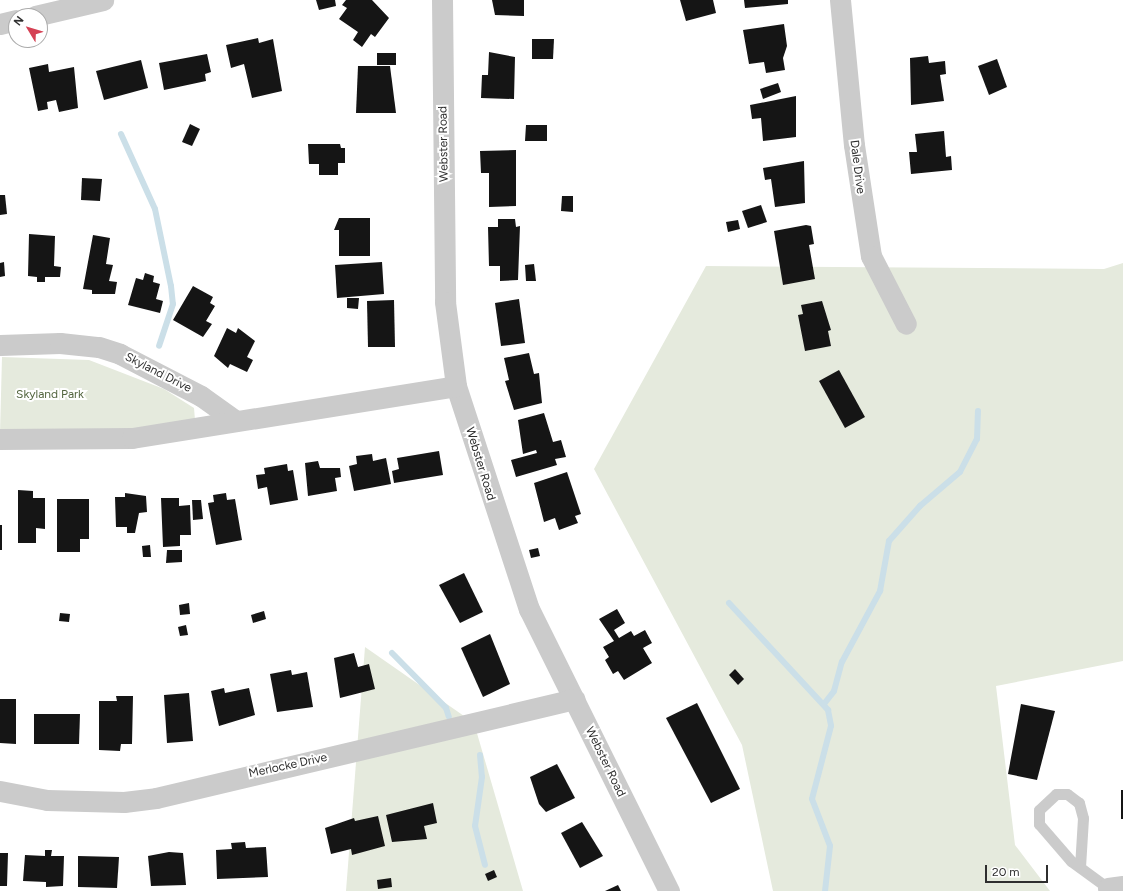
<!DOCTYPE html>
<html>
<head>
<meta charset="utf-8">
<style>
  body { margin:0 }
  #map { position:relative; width:1123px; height:891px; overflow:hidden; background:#fff; font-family:Figtree,sans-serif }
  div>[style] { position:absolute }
  .green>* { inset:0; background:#e5eadd }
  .stream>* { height:6px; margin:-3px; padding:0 3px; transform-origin:3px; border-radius:3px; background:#cbdfe8 }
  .building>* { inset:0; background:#151515 }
  .lane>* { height:11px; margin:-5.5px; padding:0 5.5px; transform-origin:5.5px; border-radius:5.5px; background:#cbcbcb }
  .street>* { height:21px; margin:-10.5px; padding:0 10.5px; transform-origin:10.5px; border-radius:10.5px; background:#cbcbcb }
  span { translate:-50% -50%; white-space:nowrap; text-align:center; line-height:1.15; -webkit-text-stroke:4px #fff; paint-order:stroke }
  .street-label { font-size:12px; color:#2e2e2e }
  .park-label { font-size:12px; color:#546640 }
  .north { position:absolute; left:8px; top:8px; width:40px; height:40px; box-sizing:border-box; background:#fff; border:1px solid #ababab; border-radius:50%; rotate:308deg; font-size:11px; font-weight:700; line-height:16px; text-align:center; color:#2e2e2e }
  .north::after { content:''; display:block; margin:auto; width:14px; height:18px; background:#d54154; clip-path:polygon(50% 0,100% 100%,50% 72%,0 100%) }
  .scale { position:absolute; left:985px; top:865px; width:63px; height:18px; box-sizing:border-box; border:2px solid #2e2e2e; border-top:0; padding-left:5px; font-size:12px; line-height:14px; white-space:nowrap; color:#2e2e2e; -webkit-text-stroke:3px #fff; paint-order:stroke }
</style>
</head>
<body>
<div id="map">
  <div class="green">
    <div style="clip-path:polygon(1123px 263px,1123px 661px,996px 686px,1015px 845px,1050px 891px,773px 891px,742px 745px,594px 469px,706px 266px,1104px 269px)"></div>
    <div style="clip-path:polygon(2px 357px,89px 360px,164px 389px,194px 408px,195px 420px,144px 430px,0 433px)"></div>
    <div style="clip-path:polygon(365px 647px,474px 723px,523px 891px,346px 891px)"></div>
  </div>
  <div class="stream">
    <div style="left:121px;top:134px;width:82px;rotate:65.6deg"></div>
    <div style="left:155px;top:209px;width:79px;rotate:78.3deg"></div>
    <div style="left:171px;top:286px;width:18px;rotate:84deg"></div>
    <div style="left:173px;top:304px;width:44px;rotate:108.4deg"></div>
    <div style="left:729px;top:603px;width:146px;rotate:47.2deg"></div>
    <div style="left:828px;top:710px;width:16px;rotate:79deg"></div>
    <div style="left:831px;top:726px;width:75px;rotate:104.6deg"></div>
    <div style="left:812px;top:799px;width:50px;rotate:69deg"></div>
    <div style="left:830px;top:846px;width:45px;rotate:96.3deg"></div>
    <div style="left:392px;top:653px;width:77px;rotate:45.5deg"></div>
    <div style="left:446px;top:708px;width:9px;rotate:72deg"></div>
    <div style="left:824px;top:704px;width:16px;rotate:-52deg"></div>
    <div style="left:834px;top:691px;width:30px;rotate:-75deg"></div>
    <div style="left:842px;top:662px;width:81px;rotate:-61.8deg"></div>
    <div style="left:880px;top:591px;width:51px;rotate:-79.8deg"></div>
    <div style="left:889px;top:541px;width:47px;rotate:-48.5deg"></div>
    <div style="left:920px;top:506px;width:52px;rotate:-40.4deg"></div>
    <div style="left:960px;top:472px;width:37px;rotate:-63deg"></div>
    <div style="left:977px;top:439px;width:28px;rotate:-88deg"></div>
    <div style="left:480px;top:755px;width:22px;rotate:85deg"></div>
    <div style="left:482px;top:777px;width:49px;rotate:98.1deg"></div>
    <div style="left:475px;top:826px;width:40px;rotate:75.6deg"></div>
  </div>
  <div class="building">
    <div style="clip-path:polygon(316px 0,335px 0,336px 6px,319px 10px)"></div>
    <div style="clip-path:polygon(346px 0,372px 0,389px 18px,375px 37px,371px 34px,362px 47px,353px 40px,358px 32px,339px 19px,347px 8px,342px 5px)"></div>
    <div style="clip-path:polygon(492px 0,524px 0,524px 16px,495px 15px)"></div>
    <div style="clip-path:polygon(680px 0,713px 0,716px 13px,686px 21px)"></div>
    <div style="clip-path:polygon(744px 0,788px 0,788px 4px,745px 8px)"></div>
    <div style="clip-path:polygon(784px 24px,787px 46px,783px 58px,785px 70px,766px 73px,764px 62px,749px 64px,743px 30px)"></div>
    <div style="clip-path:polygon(258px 38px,259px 43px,273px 39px,282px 91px,252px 98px,244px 64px,231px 68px,226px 45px)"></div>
    <div style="clip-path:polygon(532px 39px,554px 39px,553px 59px,532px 59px)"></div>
    <div style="clip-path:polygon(489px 52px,515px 57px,514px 99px,481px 98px,482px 75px,488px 75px)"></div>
    <div style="clip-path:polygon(377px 53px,396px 53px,396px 65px,377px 65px)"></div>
    <div style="clip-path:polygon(207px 54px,211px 72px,205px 74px,206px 81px,164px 90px,159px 63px)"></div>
    <div style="clip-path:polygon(928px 56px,929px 63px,945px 61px,946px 74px,940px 75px,944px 101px,911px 105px,910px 58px)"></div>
    <div style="clip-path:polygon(997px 59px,1007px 87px,989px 95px,978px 66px)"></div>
    <div style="clip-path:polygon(141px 60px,148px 88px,104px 100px,96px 71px)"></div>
    <div style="clip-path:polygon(48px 64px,49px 72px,74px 67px,78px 108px,59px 112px,56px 100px,47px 102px,48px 109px,38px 111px,29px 68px)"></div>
    <div style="clip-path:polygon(358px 66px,390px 66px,396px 113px,356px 113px)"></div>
    <div style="clip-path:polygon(778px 83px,781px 92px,763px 99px,760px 89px)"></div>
    <div style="clip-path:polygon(796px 96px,796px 137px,763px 141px,761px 118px,752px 119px,750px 105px)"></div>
    <div style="clip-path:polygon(190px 124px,200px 129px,192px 146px,182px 142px)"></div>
    <div style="clip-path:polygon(526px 125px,547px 125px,547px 141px,525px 141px)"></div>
    <div style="clip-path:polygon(944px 131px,946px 157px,951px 156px,952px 170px,911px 174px,909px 152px,917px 152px,915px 134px)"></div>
    <div style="clip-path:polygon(308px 144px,340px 144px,341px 148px,345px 148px,345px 163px,338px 163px,338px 175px,319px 175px,319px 164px,309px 164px)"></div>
    <div style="clip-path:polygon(516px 150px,516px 206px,489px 207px,489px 173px,481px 173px,480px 151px)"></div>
    <div style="clip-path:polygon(804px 161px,805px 203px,775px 207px,771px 179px,765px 180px,763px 168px)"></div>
    <div style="clip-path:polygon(82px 178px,102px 179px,100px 201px,81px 200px)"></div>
    <div style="clip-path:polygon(0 195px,5px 195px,7px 214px,0 215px)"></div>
    <div style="clip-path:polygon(562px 196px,573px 196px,573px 212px,561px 211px)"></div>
    <div style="clip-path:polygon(761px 205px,767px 222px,748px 228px,742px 211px)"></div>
    <div style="clip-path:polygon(339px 218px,370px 218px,370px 256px,339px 256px,339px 230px,334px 230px)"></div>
    <div style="clip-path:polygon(498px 219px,515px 219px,516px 227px,520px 226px,518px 280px,500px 281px,500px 266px,489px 266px,488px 227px,498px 227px)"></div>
    <div style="clip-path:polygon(738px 220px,740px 229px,728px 232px,726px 222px)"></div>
    <div style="clip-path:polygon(806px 225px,811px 226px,814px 244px,809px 245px,815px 279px,783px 285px,774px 231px)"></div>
    <div style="clip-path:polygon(29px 234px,55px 236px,54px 266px,61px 267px,60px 277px,45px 277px,45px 282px,37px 282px,37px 277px,28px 276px)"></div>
    <div style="clip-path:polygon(93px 235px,110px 238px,106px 264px,113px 265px,109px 281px,117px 282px,115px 294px,92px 294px,92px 290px,83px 289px)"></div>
    <div style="clip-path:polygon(4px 262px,5px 276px,0 277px,0 263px)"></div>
    <div style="clip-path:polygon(382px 262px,384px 294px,337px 298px,335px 265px)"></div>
    <div style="clip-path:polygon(534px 264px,536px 281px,526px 281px,525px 265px)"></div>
    <div style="clip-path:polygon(145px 273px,154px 276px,153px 282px,160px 284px,156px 299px,163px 301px,160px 313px,128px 305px,136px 278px,143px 280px)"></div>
    <div style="clip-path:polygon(193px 286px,213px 297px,210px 303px,215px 306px,206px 321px,212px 324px,203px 337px,173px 320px)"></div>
    <div style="clip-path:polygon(347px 298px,359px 298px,358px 309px,347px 308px)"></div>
    <div style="clip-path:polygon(519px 299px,525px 343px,501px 346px,495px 303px)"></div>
    <div style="clip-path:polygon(394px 300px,395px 347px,368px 347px,367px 301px)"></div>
    <div style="clip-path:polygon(822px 301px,831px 330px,828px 331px,831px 346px,805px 351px,798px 315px,803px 314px,801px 305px)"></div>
    <div style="clip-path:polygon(227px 328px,236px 333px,238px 328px,255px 341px,247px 357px,253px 360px,247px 372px,230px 364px,228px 368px,214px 356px)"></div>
    <div style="clip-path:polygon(529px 353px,534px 374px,539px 373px,542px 403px,514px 410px,505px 381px,509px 380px,504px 358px)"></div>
    <div style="clip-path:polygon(839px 370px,865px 417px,845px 428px,819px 381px)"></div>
    <div style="clip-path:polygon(544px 413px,553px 442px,561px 440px,566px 457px,555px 459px,557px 465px,516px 477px,511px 460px,537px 453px,536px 450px,523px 454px,518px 420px)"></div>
    <div style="clip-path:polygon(439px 451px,443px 475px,394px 483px,392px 471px,399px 469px,397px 458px)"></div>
    <div style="clip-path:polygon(372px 454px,373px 461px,386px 458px,391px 484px,354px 491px,349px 466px,357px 464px,356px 456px)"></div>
    <div style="clip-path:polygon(318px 461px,320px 468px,340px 468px,341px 477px,335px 478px,337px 491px,308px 496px,305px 463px)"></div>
    <div style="clip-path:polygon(287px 464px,288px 471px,293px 470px,298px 500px,270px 505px,267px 487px,258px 489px,256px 475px,265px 474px,264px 468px)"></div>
    <div style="clip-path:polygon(567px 472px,581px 514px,575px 516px,578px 523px,559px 530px,555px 518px,544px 522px,534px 483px)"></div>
    <div style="clip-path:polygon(18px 490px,33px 491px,33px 498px,45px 498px,45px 529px,36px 528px,36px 543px,18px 543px)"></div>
    <div style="clip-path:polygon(125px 493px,146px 496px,147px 512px,139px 513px,135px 533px,127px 533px,127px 527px,116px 527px,115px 497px,125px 497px)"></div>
    <div style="clip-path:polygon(226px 493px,227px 500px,235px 499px,242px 540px,216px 545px,208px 503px,214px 502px,213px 495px)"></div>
    <div style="clip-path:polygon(161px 498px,179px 498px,179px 506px,190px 505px,191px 535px,180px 535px,180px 546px,163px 547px)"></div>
    <div style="clip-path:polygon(57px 499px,89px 499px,89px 539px,80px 539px,80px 552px,57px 552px)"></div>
    <div style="clip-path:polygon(192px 500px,201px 500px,203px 519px,193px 520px)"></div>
    <div style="clip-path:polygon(0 525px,2px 525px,2px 550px,0 550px)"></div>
    <div style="clip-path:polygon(150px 545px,151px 557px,143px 557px,142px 546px)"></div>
    <div style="clip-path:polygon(538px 548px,540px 556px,531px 558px,529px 550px)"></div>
    <div style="clip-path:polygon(167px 550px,182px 550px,182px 562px,166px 563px)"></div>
    <div style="clip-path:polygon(464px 573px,483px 612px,460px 623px,439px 585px)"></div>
    <div style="clip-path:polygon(189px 603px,190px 614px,180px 615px,179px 605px)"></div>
    <div style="clip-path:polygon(617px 609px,625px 623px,614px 630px,619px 638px,631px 631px,634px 636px,645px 630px,652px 643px,643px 648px,652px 663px,624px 680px,618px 671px,613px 674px,605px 660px,609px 657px,603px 647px,614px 641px,599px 619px)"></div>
    <div style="clip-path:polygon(264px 611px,266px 619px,253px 623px,251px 615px)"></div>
    <div style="clip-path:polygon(60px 613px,70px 614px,69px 622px,59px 621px)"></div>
    <div style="clip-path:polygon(186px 625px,188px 635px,180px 636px,178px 627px)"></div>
    <div style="clip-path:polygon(490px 634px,510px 684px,483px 697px,461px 648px)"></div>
    <div style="clip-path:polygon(354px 653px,358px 667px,369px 664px,375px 689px,340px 698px,334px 658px)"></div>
    <div style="clip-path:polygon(735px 669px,744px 679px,738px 685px,729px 675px)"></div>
    <div style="clip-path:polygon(291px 670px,292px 675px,307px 672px,313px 707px,277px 712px,270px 674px)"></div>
    <div style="clip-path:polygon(224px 688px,225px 693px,249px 688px,255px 715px,219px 726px,211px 691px)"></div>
    <div style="clip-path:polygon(189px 693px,193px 741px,167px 743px,164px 695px)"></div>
    <div style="clip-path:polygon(116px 696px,133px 696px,132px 744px,121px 744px,120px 751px,99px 750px,99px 701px,117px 701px)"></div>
    <div style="clip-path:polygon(0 699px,16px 699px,16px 744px,0 743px)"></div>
    <div style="clip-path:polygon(697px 703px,740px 789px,711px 803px,666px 718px)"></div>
    <div style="clip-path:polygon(1021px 704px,1055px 711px,1037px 780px,1008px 774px)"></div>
    <div style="clip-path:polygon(34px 714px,80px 714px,79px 744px,34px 744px)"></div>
    <div style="clip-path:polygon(557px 764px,575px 798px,546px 812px,539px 804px,530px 777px)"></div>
    <div style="clip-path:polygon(1121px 790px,1123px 790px,1123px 819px,1121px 819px)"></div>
    <div style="clip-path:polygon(433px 803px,437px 823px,424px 826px,427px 839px,392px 842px,386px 815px)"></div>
    <div style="clip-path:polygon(378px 816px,385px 846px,352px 855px,351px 849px,331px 854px,325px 828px,354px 818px,355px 821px)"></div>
    <div style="clip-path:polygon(582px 822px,603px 856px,580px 868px,561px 833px)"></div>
    <div style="clip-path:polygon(245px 842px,246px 848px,266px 847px,268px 877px,217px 879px,216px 850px,232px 849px,231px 843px)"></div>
    <div style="clip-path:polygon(45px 850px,52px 850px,51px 856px,64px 856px,63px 886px,46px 887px,46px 882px,23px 881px,25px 855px,45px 856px)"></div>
    <div style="clip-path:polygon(169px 852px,183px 853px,186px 885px,151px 886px,148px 856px)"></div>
    <div style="clip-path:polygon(0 853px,8px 853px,7px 886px,0 886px)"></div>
    <div style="clip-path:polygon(78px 856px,119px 857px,117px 888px,78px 887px)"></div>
    <div style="clip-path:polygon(494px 870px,497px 877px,488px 881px,485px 874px)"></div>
    <div style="clip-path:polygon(391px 878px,392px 887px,378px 889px,377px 880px)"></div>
    <div style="clip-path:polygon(618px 885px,621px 891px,605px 891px)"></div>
  </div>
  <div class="lane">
    <div style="left:1080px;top:867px;width:49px;rotate:-86.5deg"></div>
    <div style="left:1083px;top:818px;width:16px;rotate:-105deg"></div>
    <div style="left:1079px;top:803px;width:15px;rotate:-143deg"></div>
    <div style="left:1067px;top:794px;width:11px;rotate:180deg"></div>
    <div style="left:1056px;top:794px;width:23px;rotate:137deg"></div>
    <div style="left:1039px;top:810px;width:14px;rotate:90deg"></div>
    <div style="left:1039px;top:824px;width:49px;rotate:49.1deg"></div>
    <div style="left:1071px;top:861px;width:46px;rotate:36.1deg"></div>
  </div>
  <div class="street">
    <div style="left:442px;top:0;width:302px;rotate:89.4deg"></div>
    <div style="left:445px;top:302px;width:85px;rotate:82.5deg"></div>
    <div style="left:456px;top:386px;width:235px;rotate:71.9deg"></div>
    <div style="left:529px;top:609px;width:315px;rotate:63.6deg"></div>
    <div style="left:840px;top:0;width:146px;rotate:84.5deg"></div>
    <div style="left:854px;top:145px;width:112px;rotate:81.3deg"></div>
    <div style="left:871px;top:256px;width:76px;rotate:62.8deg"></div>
    <div style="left:35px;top:16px;width:70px;rotate:-13.2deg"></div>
    <div style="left:0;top:24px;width:16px;rotate:-14deg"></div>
    <div style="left:0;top:345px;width:60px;rotate:-1.9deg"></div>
    <div style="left:60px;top:343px;width:39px;rotate:6deg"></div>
    <div style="left:99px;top:347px;width:22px;rotate:18deg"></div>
    <div style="left:120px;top:354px;width:91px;rotate:27.4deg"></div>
    <div style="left:201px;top:396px;width:43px;rotate:35.5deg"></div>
    <div style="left:0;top:439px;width:132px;rotate:-0.4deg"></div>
    <div style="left:132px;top:438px;width:328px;rotate:-9.1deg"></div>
    <div style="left:0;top:791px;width:48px;rotate:10.8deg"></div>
    <div style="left:47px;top:800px;width:77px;rotate:1.5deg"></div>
    <div style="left:124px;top:802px;width:32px;rotate:-7deg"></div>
    <div style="left:156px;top:798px;width:430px;rotate:-13.3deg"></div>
    <div style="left:1108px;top:888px;width:15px;rotate:-8deg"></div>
  </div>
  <div class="street-label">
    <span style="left:444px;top:144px;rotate:-91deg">Webster Road</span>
    <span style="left:857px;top:167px;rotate:83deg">Dale Drive</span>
    <span style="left:158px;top:373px;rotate:27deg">Skyland Drive</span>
    <span style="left:480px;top:464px;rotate:73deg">Webster Road</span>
    <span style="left:605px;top:762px;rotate:64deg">Webster Road</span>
    <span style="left:288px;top:766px;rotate:-12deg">Merlocke Drive</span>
  </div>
  <div class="park-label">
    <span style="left:50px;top:395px">Skyland Park</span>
  </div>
  <div class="north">N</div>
  <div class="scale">20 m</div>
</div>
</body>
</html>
